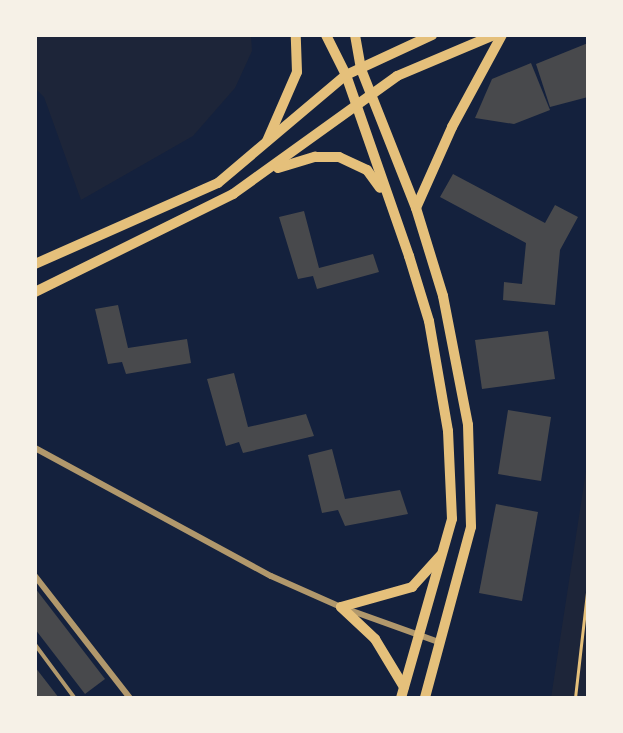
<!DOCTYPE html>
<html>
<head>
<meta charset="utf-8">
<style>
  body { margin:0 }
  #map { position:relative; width:623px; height:733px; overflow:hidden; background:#14213d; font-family:"PT Sans Narrow",sans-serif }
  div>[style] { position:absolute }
  .green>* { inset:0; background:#1d2539 }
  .building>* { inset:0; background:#48494c }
  .path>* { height:2.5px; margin:-1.25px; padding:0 1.25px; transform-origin:1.25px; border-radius:1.25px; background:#e5c07b }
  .service>* { height:3.5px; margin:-1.75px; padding:0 1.75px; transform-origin:1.75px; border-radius:1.75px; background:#b1986c }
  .minor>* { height:6px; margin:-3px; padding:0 3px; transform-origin:3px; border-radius:3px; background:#b1986c }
  .primary>* { height:10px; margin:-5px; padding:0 5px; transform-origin:5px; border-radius:5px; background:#e5c07b }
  span { translate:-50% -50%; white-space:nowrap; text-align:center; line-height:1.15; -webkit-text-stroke:5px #f6f1e7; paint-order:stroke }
  .frame { position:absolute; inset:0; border:37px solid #f6f1e7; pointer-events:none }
</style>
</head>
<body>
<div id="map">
  <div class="green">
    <div style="clip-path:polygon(35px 35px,251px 35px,252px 51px,235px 88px,193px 136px,81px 200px,44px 97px,35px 88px)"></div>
    <div style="clip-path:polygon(588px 460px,588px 698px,551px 698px,586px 471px)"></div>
  </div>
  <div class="building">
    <div style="clip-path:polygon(588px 43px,588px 97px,550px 107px,536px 64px)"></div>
    <div style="clip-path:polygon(531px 63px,550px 110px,514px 124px,475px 118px,492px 79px)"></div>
    <div style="clip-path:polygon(453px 174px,545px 223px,555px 205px,578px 217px,560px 250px,555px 305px,503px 300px,504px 282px,522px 284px,526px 243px,440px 197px)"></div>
    <div style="clip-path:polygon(304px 211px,319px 268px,373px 254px,379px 272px,317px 289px,313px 276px,298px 279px,279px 217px)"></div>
    <div style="clip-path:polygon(118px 305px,128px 348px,187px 339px,191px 363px,126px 374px,122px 362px,108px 364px,95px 309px)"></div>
    <div style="clip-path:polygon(548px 331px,555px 379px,482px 389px,475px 340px)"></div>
    <div style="clip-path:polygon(234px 373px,248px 427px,306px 414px,314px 436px,243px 453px,239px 442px,226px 446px,207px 379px)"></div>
    <div style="clip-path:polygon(508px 410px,551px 417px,541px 481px,498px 474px)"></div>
    <div style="clip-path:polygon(332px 449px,345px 499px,400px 490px,408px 514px,345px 526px,338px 510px,322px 513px,308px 455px)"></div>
    <div style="clip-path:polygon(496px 504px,538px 512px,522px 601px,479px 593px)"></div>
    <div style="clip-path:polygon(35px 588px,105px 679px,85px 694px,35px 629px)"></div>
    <div style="clip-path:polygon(35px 667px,59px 698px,35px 698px)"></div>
  </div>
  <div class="path">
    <div style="left:575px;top:698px;width:115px;rotate:-83.5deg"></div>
  </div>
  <div class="service">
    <div style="left:35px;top:644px;width:67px;rotate:53.5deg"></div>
  </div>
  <div class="minor">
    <div style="left:35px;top:448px;width:268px;rotate:28.5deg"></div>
    <div style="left:271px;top:576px;width:77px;rotate:23.9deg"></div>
    <div style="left:341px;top:607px;width:104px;rotate:19.7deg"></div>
    <div style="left:35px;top:576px;width:155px;rotate:52.1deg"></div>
  </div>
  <div class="primary">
    <div style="left:326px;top:35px;width:45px;rotate:63.4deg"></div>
    <div style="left:346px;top:75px;width:192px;rotate:70.8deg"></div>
    <div style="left:409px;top:256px;width:68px;rotate:72.9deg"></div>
    <div style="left:429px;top:321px;width:112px;rotate:80.2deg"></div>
    <div style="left:448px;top:431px;width:88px;rotate:87.4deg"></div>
    <div style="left:452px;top:519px;width:186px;rotate:105.9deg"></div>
    <div style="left:355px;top:35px;width:35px;rotate:80deg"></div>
    <div style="left:361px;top:69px;width:149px;rotate:68.4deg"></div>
    <div style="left:416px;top:208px;width:92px;rotate:72.9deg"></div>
    <div style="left:443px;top:296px;width:131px;rotate:79deg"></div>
    <div style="left:468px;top:425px;width:102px;rotate:88.3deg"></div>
    <div style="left:471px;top:527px;width:177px;rotate:105.1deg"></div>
    <div style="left:267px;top:141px;width:75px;rotate:-66.5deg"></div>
    <div style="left:297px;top:72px;width:37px;rotate:-92deg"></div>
    <div style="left:278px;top:168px;width:39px;rotate:-17deg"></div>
    <div style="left:315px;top:157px;width:24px"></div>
    <div style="left:339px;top:157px;width:31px;rotate:25deg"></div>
    <div style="left:367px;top:170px;width:22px;rotate:54deg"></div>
    <div style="left:416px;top:208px;width:89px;rotate:-66deg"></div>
    <div style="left:452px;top:127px;width:105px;rotate:-61.5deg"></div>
    <div style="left:35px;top:264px;width:200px;rotate:-23.9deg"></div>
    <div style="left:218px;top:183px;width:167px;rotate:-40.2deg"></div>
    <div style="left:346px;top:75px;width:95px;rotate:-24.9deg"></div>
    <div style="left:35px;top:292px;width:221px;rotate:-26.3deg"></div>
    <div style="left:233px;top:194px;width:202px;rotate:-35.7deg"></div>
    <div style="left:397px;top:76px;width:105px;rotate:-22.9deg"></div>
    <div style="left:341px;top:607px;width:74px;rotate:-15.7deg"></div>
    <div style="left:412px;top:587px;width:43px;rotate:-47.8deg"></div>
    <div style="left:341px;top:607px;width:47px;rotate:43.3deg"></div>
    <div style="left:375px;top:639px;width:56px;rotate:58.9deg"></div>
  </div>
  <div class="frame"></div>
</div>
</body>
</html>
